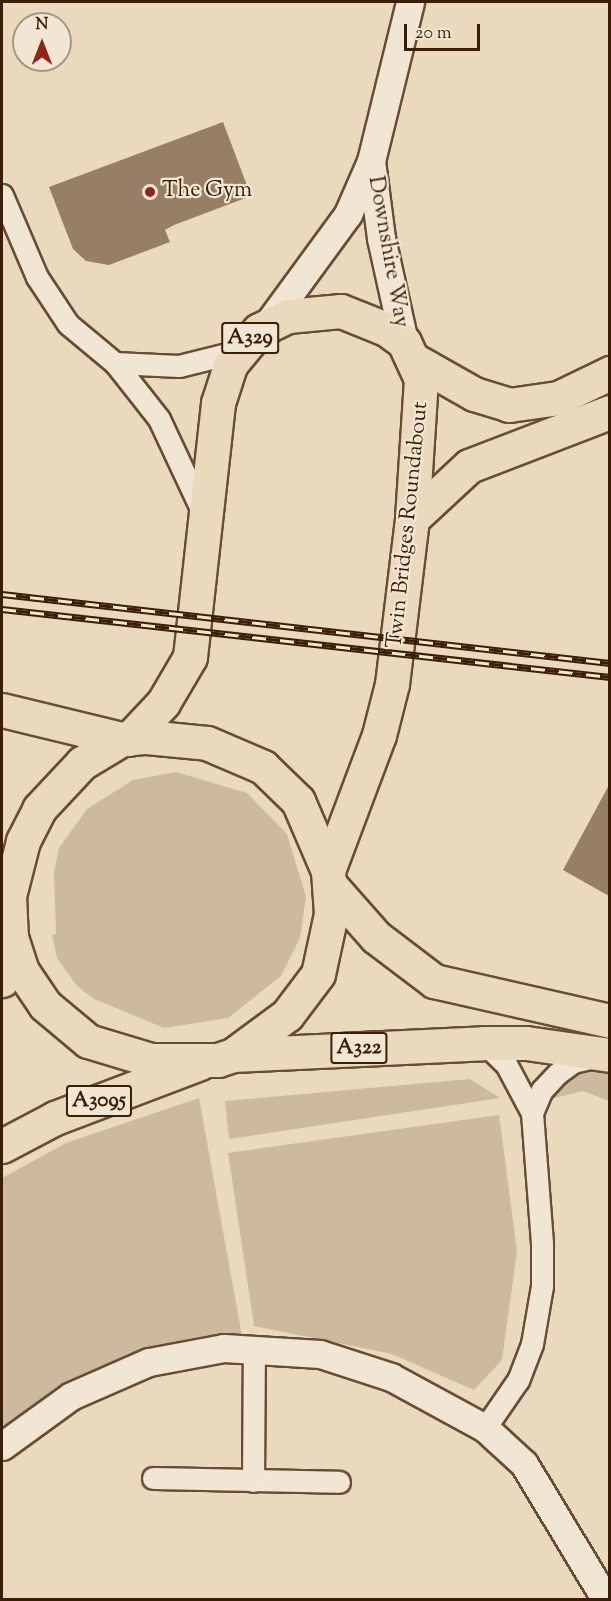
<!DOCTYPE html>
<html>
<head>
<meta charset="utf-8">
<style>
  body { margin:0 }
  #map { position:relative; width:611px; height:1601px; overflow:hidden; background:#ead9bd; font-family:"Sorts Mill Goudy",serif }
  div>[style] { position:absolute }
  .green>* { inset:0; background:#ccb99e }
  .building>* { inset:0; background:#967f65 }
  .roads { filter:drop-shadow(2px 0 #674d33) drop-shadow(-2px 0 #674d33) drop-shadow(0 2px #674d33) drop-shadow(0 -2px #674d33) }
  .minor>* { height:21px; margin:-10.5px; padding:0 10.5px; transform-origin:10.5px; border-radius:10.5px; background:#f1e6d4 }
  .tertiary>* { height:27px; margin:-13.5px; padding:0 13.5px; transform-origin:13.5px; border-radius:13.5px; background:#f1e6d4 }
  .primary>* { height:33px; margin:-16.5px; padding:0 16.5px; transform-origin:16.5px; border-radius:16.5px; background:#ead9bd }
  .trunk>* { height:33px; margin:-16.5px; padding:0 16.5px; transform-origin:16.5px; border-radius:16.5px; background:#ead9bd }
  .rail>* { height:7px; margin-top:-3.5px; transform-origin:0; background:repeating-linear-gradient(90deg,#f1e6d4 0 14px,#3b1e05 0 28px); box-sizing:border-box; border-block:2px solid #3b1e05 }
  .dots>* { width:16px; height:16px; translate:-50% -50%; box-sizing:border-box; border:3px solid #f1e6d4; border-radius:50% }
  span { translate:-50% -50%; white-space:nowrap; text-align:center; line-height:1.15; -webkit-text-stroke:4.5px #f1e6d4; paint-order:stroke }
  .shield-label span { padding:2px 4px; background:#f1e6d4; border:2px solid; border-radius:4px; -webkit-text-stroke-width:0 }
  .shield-label { font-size:21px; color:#3b1e05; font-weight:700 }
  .poi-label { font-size:22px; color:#3b1e05 }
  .left { translate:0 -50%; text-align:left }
  .street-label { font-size:22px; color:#3b1e05 }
  .frame { position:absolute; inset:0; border:3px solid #3b1e05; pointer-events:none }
  .north { position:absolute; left:12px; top:12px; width:60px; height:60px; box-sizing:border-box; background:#f1e6d4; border:2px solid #a89681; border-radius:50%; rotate:0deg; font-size:16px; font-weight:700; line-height:24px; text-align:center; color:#3b1e05 }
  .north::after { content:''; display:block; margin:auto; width:21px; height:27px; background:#8f2418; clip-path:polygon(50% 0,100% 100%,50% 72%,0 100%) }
  .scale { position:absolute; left:404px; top:24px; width:76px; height:27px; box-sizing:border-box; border:3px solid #3b1e05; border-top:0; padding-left:8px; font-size:18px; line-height:21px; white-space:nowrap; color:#3b1e05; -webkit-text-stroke:4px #f1e6d4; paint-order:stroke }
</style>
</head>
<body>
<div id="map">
  <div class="green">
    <div style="clip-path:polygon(176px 772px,247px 793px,287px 834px,306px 897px,300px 938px,281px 976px,228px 1018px,164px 1028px,94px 999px,77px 986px,57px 958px,52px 935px,56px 934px,54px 872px,59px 848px,87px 809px,133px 780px)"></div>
    <div style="clip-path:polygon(601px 1070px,609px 1073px,609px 1101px,583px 1091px,550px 1099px,562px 1082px,580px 1072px)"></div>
    <div style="clip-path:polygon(470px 1079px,500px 1098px,229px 1139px,225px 1101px)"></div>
    <div style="clip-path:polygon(199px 1098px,242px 1336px,2px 1435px,2px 1178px,66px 1143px)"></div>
    <div style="clip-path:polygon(499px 1115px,517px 1251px,502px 1360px,474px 1390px,392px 1354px,254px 1326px,228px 1153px)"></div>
  </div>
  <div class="building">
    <div style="clip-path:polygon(223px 122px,251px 196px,174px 225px,165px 230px,170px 242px,109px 265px,86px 261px,73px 249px,49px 187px)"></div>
    <div style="clip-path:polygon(609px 785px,609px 896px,563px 870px)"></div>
  </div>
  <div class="roads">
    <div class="minor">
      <div style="left:2px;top:195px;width:89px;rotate:66.9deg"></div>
      <div style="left:37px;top:277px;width:56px;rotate:56.6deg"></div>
      <div style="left:68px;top:324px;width:61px;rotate:39.7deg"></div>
      <div style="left:115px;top:363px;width:71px;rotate:51.8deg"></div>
      <div style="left:159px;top:419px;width:106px;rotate:64.9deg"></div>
      <div style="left:115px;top:363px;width:64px;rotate:2.7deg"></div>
      <div style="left:179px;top:366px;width:62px;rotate:-14deg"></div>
      <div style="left:484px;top:1043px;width:30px;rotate:44deg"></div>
      <div style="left:506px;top:1064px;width:55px;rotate:62deg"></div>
      <div style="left:532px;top:1113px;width:131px;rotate:85.6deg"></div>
      <div style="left:542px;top:1244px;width:42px;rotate:90deg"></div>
      <div style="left:542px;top:1286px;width:59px;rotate:99.8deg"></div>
      <div style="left:532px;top:1344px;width:39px;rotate:111deg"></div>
      <div style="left:518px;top:1380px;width:58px;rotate:124.5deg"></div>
      <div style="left:532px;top:1113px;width:25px;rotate:-67deg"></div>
      <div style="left:542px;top:1090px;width:23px;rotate:-47deg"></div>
      <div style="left:558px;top:1073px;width:19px;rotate:-36deg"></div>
      <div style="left:573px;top:1062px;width:23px;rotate:-13deg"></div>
      <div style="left:153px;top:1478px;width:186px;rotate:1.2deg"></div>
      <div style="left:253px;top:1481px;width:133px;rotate:-89.6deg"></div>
    </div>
    <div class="tertiary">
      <div style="left:371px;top:161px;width:78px;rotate:82.6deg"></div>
      <div style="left:381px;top:238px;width:107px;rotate:77.5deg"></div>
      <div style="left:269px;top:322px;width:134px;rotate:-53.8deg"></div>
      <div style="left:348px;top:214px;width:58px;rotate:-66.5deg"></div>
      <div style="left:371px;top:161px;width:164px;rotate:-76.2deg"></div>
      <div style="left:2px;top:1446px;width:85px;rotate:-35.9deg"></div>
      <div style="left:71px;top:1396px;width:85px;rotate:-23.6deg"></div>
      <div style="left:149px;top:1362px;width:76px;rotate:-10.6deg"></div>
      <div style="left:224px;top:1348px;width:96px;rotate:3.6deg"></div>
      <div style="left:320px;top:1354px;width:75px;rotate:17.9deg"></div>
      <div style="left:391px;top:1377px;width:107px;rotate:28.5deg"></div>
      <div style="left:485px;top:1428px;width:53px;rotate:42.7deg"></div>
      <div style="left:524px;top:1464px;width:159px;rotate:58.9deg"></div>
    </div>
    <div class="primary">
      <div style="left:416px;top:361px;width:67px;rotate:29.6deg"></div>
      <div style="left:474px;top:394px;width:37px;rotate:17deg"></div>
      <div style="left:509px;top:405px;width:49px;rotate:-8.1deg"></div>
      <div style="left:558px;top:398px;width:58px;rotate:-25.7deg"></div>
      <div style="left:412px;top:519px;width:78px;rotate:-42.9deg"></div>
      <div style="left:469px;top:466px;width:151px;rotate:-21deg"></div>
      <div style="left:129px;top:739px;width:50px;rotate:-46.6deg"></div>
      <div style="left:163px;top:703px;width:53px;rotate:-59.6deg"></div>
      <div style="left:190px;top:657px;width:256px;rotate:-83.7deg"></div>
      <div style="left:218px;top:403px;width:40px;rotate:-72deg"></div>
      <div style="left:230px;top:365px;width:45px;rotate:-50.4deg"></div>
      <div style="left:259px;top:330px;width:32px;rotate:-26deg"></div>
      <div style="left:288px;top:316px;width:53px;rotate:-5.4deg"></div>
      <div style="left:341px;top:311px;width:48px;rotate:21.8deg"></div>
      <div style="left:386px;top:329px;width:22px;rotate:36deg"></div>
      <div style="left:404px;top:342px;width:41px;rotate:65.3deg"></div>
      <div style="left:421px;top:379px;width:140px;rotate:93.7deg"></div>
      <div style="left:412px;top:519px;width:166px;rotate:96.9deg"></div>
      <div style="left:392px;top:684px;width:53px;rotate:104.3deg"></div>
      <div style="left:379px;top:735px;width:145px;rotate:110.6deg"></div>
      <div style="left:2px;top:980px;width:43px;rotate:-77.9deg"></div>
      <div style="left:2px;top:1146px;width:60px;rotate:-27.8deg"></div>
      <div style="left:55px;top:1118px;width:155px;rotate:-20.8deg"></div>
    </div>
    <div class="trunk">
      <div style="left:2px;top:710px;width:123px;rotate:13.6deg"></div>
      <div style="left:146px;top:737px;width:61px;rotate:5.6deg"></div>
      <div style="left:207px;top:743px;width:61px;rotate:23.2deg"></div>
      <div style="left:263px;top:767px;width:49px;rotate:44.2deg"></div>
      <div style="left:298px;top:801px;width:76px;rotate:66.8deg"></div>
      <div style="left:328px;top:871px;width:43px;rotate:86deg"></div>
      <div style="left:331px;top:914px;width:61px;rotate:102.2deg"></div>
      <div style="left:318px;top:974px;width:51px;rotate:127.1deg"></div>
      <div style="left:287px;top:1015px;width:67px;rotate:143.5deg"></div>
      <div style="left:233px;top:1055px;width:16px;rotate:162deg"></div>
      <div style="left:218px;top:1060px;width:67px;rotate:180deg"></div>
      <div style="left:151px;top:1060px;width:66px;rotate:-163.2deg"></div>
      <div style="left:88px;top:1041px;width:56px;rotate:-140.1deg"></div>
      <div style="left:45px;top:1005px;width:41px;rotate:-124.1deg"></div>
      <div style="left:22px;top:971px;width:35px;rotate:-108deg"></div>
      <div style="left:11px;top:938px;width:42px;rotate:-92.7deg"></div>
      <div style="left:9px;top:896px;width:57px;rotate:-75.7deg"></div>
      <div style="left:23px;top:841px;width:36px;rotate:-63deg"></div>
      <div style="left:39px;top:809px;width:63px;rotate:-46.9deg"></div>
      <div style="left:82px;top:763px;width:47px;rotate:-31deg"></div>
      <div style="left:122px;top:739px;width:24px;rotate:-5deg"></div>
      <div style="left:331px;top:886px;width:68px;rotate:48.6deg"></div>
      <div style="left:376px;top:937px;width:73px;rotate:37.2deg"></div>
      <div style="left:434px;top:981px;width:180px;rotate:12.8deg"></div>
      <div style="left:233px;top:1055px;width:251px;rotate:-2.7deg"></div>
      <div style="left:484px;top:1043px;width:42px"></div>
      <div style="left:526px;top:1043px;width:85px;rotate:8.1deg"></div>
    </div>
  </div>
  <div class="rail">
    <div style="left:2px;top:594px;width:612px;rotate:6.47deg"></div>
    <div style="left:2px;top:609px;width:612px;rotate:6.38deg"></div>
  </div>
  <div class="dots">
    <div style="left:150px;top:192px;background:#8f2418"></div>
  </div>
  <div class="shield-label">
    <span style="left:250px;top:338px">A329</span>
    <span style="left:359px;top:1048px">A322</span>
    <span style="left:99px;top:1101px">A3095</span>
  </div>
  <div class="poi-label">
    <span class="left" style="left:162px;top:192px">The Gym</span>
  </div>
  <div class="street-label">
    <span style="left:387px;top:252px;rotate:80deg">Downshire Way</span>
    <span style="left:409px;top:525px;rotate:-84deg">Twin Bridges Roundabout</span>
  </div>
  <div class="frame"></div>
  <div class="north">N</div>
  <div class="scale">20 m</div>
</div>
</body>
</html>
